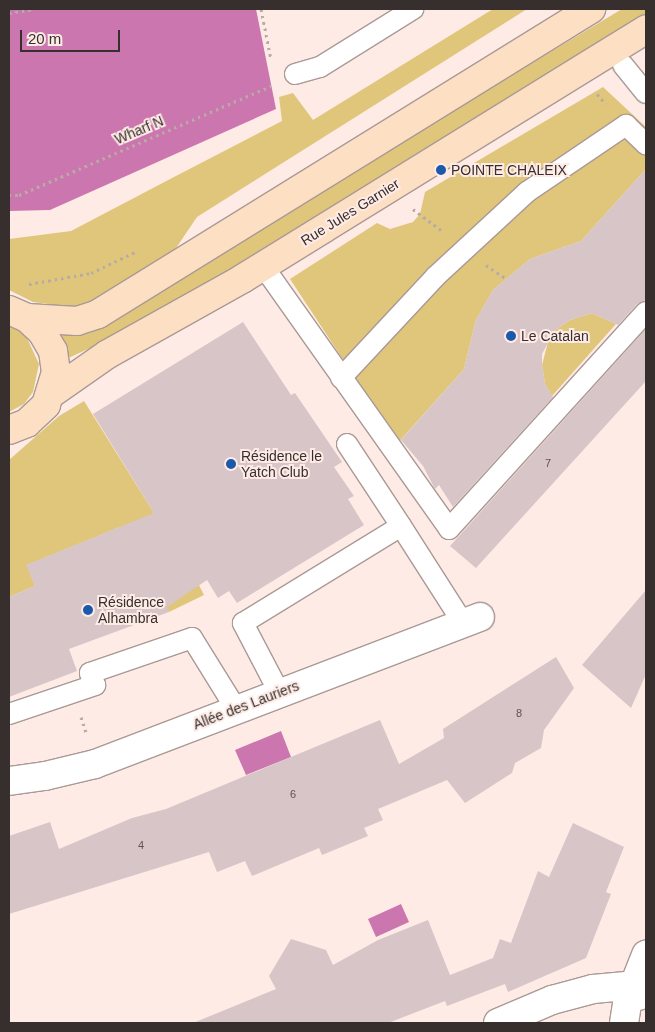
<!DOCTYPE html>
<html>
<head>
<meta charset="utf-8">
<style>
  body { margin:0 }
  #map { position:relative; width:655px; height:1032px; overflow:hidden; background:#feebe6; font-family:Helvetica,sans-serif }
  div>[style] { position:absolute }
  .green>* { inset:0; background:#e0c67b }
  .water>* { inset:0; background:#cc76b0 }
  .building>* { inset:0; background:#d7c5c7 }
  .path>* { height:3px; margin-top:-1.5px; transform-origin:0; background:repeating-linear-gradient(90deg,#b8aaa6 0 2.5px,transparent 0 6.5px) }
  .roads { filter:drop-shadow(1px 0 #aa9995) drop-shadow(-1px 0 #aa9995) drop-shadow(0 1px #aa9995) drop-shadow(0 -1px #aa9995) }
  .service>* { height:20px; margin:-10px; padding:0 10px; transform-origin:10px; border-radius:10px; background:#fff }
  .minor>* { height:28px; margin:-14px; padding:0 14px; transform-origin:14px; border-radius:14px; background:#fff }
  .tertiary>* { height:28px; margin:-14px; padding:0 14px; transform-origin:14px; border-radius:14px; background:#fff }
  .primary>* { height:28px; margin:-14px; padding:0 14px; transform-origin:14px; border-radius:14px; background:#fddfc4 }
  .dots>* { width:14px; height:14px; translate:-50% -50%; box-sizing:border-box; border:2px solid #feebe6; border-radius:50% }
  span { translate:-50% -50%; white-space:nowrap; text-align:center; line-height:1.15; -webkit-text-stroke:4px #feebe6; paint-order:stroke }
  .number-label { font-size:11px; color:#5e5454 }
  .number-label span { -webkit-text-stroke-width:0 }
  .street-label { font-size:14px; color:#362f2d }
  .poi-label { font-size:14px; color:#362f2d }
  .left { translate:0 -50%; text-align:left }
  .frame { position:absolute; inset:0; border:10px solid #362f2d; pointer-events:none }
  .scale { position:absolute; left:20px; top:30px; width:100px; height:22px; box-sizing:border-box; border:2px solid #362f2d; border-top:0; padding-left:6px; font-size:15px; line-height:18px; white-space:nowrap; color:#362f2d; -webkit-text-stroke:4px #feebe6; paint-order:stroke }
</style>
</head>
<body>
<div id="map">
  <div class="green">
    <div style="clip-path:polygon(493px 9px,527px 9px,197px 217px,172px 254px,92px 305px,70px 307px,33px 302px,9px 290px,9px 239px,71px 231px,174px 177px,282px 121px,279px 97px,293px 93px,313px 120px)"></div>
    <div style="clip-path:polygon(622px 9px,646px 9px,646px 19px,185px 304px,62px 361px,57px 334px,107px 325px,387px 150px)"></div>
    <div style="clip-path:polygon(603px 87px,646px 127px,646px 169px,581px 241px,530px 259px,493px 290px,476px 320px,464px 369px,398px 443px,290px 279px,377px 223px,390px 229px,413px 222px,420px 214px,425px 192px)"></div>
    <div style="clip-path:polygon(592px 313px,616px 324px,552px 396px,545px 384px,542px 365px,548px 342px,555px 330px,570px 320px)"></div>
    <div style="clip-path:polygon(9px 325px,26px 336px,39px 364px,33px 392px,24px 404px,9px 412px)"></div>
    <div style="clip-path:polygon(84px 401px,199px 585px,204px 595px,169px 612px,120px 527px,27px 565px,35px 586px,9px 597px,9px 460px,59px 416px)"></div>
  </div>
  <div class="water">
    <div style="clip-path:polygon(9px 9px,256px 9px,276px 109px,50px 210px,9px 211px)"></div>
    <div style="clip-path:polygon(281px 731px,291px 757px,246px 775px,235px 750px)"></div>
    <div style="clip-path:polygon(401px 904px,409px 922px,376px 937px,368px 919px)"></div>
  </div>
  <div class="building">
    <div style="clip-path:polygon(646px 169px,646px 300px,637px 304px,618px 325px,592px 313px,570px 320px,555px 330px,542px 354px,542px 365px,545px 384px,553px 397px,453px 507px,439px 485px,435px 489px,423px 466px,401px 440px,464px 369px,476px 320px,493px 290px,530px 259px,581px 241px)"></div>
    <div style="clip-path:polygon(243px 322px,291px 395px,295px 393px,342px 462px,334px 467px,354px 496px,348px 499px,364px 525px,237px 603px,229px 591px,218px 598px,207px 580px,167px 607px,169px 612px,69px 649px,77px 671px,9px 697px,9px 597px,35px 586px,26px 565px,154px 513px,93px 414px)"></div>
    <div style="clip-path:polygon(646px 329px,646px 381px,476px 568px,450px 546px)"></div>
    <div style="clip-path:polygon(646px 590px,646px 674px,631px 708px,582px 665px)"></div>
    <div style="clip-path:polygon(556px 657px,574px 688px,544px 730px,541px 748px,515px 763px,512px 773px,465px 803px,447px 780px,378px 809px,383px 820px,364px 828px,368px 836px,322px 855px,319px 848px,252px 876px,245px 861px,217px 872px,209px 852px,9px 914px,9px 836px,50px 822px,59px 849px,132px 818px,166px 809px,380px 720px,399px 764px,444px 738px,443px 729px)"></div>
    <div style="clip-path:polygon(573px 823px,624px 847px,606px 892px,611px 894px,586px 958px,508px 992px,505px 984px,447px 1006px,445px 1001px,388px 1023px,193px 1023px,276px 989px,269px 976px,291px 939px,326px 950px,333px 965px,378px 940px,428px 920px,450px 975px,493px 958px,500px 939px,511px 943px,538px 871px,549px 877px)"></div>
  </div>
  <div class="path">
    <div style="left:261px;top:9px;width:51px;rotate:78.7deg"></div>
    <div style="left:9px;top:13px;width:24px;rotate:-9deg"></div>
    <div style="left:597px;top:94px;width:13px;rotate:48deg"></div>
    <div style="left:9px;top:195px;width:10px"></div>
    <div style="left:19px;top:195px;width:275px;rotate:-23.4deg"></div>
    <div style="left:413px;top:209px;width:39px;rotate:37deg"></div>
    <div style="left:486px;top:265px;width:23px;rotate:34deg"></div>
    <div style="left:29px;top:284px;width:63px;rotate:-10.1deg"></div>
    <div style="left:91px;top:273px;width:49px;rotate:-25.5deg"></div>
    <div style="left:81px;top:717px;width:19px;rotate:72deg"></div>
  </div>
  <div class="roads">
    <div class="service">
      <div style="left:623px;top:65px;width:36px;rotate:51deg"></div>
      <div style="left:295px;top:74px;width:26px;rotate:-16deg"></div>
      <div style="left:320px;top:67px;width:110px;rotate:-31.9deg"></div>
      <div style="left:263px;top:266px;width:322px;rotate:54.7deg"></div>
      <div style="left:449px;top:529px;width:293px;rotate:-47.8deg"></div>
      <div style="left:341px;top:378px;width:139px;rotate:-47deg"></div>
      <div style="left:436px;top:276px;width:124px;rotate:-42.7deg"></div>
      <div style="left:527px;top:192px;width:120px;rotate:-34.1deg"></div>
      <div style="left:626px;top:125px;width:28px;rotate:44deg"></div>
      <div style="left:347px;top:444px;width:98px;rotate:56.6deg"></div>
      <div style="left:279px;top:692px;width:78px;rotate:-117.6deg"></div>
      <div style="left:243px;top:623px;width:185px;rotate:-31.5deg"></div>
      <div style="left:401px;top:526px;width:115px;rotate:57.4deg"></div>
      <div style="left:9px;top:714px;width:91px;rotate:-18.6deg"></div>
      <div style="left:95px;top:685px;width:13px;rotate:-113deg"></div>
      <div style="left:90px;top:673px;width:108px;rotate:-18.9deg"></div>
      <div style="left:192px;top:638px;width:84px;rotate:58.2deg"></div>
      <div style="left:627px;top:1003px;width:20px;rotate:-15deg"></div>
    </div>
    <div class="minor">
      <div style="left:9px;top:781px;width:36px;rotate:-8deg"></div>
      <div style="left:45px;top:776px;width:51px;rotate:-13.5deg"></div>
      <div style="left:95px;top:764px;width:412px;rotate:-20.9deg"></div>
      <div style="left:498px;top:1023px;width:59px;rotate:-23.1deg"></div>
      <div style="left:552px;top:1000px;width:42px;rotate:-15deg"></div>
      <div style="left:593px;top:989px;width:44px;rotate:-5.2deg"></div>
    </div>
    <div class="tertiary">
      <div style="left:624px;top:1023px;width:20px;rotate:-81deg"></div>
      <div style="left:627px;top:1003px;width:52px;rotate:-68.4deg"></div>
    </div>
    <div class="primary">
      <div style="left:9px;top:310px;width:20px;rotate:24deg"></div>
      <div style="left:27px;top:318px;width:21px;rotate:43deg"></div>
      <div style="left:42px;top:332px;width:22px;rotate:60deg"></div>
      <div style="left:53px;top:351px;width:21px;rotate:82deg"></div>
      <div style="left:56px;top:372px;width:34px;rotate:107deg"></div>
      <div style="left:46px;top:405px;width:26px;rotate:137deg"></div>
      <div style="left:27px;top:423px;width:19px;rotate:159deg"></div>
      <div style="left:27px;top:318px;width:50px;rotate:3.4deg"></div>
      <div style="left:77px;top:321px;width:22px;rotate:-18deg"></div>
      <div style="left:98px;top:314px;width:580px;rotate:-31.74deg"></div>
      <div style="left:52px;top:393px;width:68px;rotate:-34.9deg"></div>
      <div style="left:108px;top:354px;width:154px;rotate:-29.2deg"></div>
      <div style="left:242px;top:279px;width:475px;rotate:-31.7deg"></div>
    </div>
  </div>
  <div class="dots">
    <div style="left:441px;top:170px;background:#1b59aa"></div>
    <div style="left:511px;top:336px;background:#1b59aa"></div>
    <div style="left:231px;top:464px;background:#1b59aa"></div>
    <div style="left:88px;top:610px;background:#1b59aa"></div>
  </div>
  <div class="number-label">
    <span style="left:548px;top:463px">7</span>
    <span style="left:519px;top:713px">8</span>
    <span style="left:293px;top:794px">6</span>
    <span style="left:141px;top:845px">4</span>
  </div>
  <div class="street-label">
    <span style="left:139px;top:130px;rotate:-23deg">Wharf N</span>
    <span style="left:350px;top:212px;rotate:-32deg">Rue Jules Garnier</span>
    <span style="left:246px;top:705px;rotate:-21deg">Allée des Lauriers</span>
  </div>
  <div class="poi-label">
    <span class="left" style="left:451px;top:170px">POINTE CHALEIX</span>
    <span class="left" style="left:521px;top:336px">Le Catalan</span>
    <span class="left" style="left:241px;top:464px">Résidence le<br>Yatch Club</span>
    <span class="left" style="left:98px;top:610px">Résidence<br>Alhambra</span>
  </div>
  <div class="frame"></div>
  <div class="scale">20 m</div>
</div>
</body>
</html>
